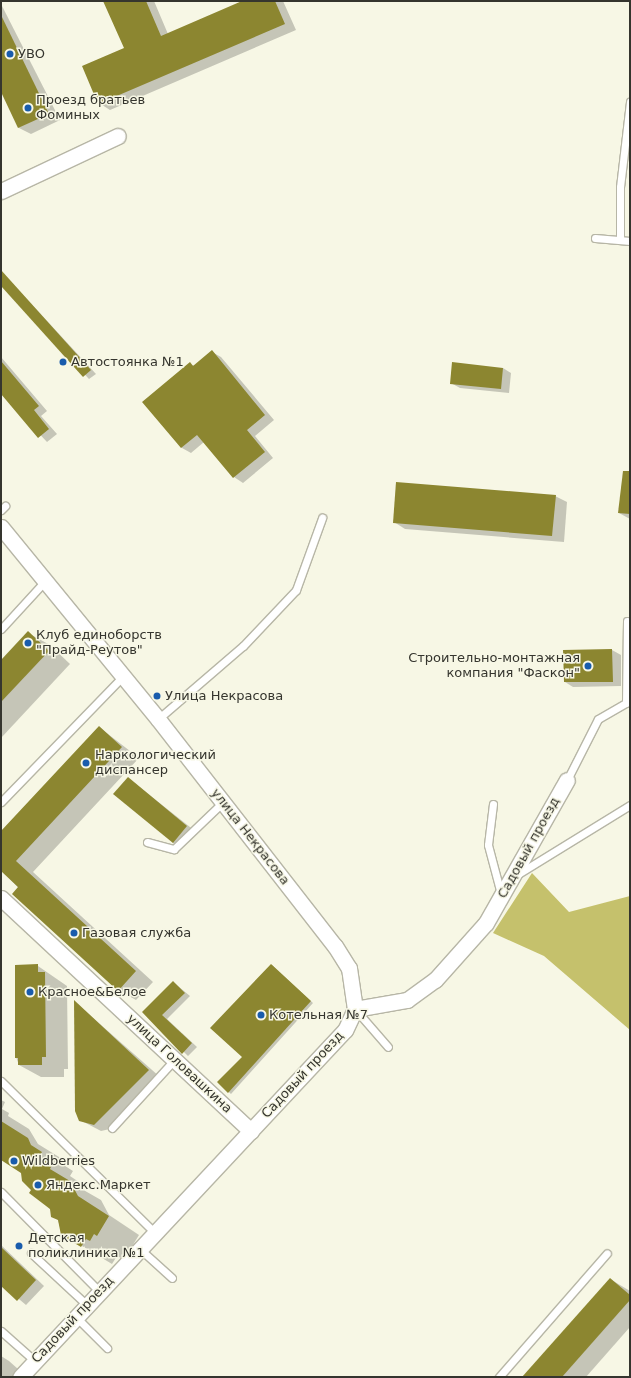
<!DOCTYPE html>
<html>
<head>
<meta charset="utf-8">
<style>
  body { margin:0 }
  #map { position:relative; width:631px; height:1378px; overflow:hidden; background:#f7f7e5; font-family:"DejaVu Sans",sans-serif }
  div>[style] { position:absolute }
  .forest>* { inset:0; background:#c5c16c }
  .shadow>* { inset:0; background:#0003 }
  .building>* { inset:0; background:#8c8630 }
  .roads { filter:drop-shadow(1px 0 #b7b6a6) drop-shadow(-1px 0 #b7b6a6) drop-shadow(0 1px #b7b6a6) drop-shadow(0 -1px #b7b6a6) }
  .service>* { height:7px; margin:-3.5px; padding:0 3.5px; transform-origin:3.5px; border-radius:3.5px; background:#fff }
  .minor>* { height:15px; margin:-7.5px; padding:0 7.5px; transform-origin:7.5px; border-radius:7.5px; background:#fff }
  .dots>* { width:11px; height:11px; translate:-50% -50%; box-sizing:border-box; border:2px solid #f7f7e5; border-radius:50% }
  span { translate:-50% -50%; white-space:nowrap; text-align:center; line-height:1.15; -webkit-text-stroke:3px #f7f7e5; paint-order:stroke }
  .poi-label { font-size:13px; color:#35352e }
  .left { translate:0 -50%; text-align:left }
  .right { translate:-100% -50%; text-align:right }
  .street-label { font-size:13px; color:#35352e }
  .frame { position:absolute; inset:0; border:2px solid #35352e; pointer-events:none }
</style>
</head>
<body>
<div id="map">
  <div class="forest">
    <div style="clip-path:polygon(532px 873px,569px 912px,630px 896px,630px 1030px,544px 956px,493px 933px)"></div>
  </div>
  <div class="shadow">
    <div style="clip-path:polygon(104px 1px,154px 1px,168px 34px,245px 1px,283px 1px,296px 30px,110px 110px,99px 103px,125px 48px)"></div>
    <div style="clip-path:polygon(1px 4px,60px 120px,31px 134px,19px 128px,1px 90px)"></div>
    <div style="clip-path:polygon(1px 271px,96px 374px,89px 379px,1px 284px)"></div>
    <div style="clip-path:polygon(212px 352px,221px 357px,274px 420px,255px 436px,273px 458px,243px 483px,234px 477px,204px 442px,191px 453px,182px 448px,144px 402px,190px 364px,195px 366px)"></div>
    <div style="clip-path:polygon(1px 357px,47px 411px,41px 416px,57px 434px,47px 442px,1px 393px)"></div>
    <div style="clip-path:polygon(503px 368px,511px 373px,509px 393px,460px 388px,451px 383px)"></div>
    <div style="clip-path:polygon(630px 478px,630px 519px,619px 513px)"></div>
    <div style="clip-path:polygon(555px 496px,567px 502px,564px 542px,405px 529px,394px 522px)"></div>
    <div style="clip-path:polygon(28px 633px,50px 645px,70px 664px,1px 738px,1px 662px)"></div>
    <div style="clip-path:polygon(612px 650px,621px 655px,621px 686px,573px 687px,565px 682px)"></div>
    <div style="clip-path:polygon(99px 727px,139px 758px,33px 872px,153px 982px,136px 1000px,118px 990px,1px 870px,1px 832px)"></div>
    <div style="clip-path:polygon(128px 778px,195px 831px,182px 848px,173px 843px)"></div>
    <div style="clip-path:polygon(272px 965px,313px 1003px,231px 1094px,218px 1082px,243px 1057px)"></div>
    <div style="clip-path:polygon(38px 966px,67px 986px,68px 1069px,64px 1069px,64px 1077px,41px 1077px,19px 1065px,16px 1057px)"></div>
    <div style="clip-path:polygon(173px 982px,190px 996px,167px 1019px,197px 1047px,188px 1056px,143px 1012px)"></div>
    <div style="clip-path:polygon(75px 1002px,160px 1077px,110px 1129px,101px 1131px,80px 1120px)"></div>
    <div style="clip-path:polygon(1px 1100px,5px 1102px,2px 1109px,9px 1113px,8px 1116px,29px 1129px,38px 1144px,59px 1157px,62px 1164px,73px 1171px,70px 1176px,82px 1184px,80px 1188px,101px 1200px,109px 1215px,139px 1235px,128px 1253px,125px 1251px,121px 1258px,117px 1256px,112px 1264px,62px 1234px,58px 1220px,22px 1172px,1px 1159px)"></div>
    <div style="clip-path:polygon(1px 1245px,44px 1286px,26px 1305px,1px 1284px)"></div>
    <div style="clip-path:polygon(610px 1279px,630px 1291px,630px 1327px,586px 1377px,523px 1377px)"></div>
    <div style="clip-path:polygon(1px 1356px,9px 1361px,27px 1377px,1px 1377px)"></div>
  </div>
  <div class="building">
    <div style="clip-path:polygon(103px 1px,146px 1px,161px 36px,242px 1px,275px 1px,285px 24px,98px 104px,82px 66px,124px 48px)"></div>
    <div style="clip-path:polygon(1px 15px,49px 114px,18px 128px,1px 92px)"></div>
    <div style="clip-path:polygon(1px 270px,91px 370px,83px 377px,1px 286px)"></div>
    <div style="clip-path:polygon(212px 350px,265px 415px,247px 430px,265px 452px,233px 478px,197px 435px,181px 448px,142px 402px,190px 362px,193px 366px)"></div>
    <div style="clip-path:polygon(1px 361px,39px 406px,34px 410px,49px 429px,38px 438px,1px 394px)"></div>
    <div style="clip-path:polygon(452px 362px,503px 368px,501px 389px,450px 384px)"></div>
    <div style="clip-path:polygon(623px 471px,630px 471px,630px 514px,618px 513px)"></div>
    <div style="clip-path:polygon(396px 482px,556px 495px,552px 536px,393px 523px)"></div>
    <div style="clip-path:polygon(28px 631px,49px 651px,1px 702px,1px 660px)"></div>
    <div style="clip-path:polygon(612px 649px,613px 682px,564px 682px,563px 650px)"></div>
    <div style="clip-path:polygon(99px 726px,122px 747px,16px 861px,136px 971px,118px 991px,12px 894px,18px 887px,1px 871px,1px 831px)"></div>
    <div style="clip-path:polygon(128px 777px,187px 826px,173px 843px,113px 794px)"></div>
    <div style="clip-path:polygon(38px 964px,38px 972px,45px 972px,46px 1057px,42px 1057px,42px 1065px,18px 1065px,18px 1058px,15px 1058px,15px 965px)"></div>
    <div style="clip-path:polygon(271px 964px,311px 1001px,228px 1093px,217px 1082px,242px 1057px,210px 1028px)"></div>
    <div style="clip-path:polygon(173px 981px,185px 993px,162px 1015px,192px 1043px,182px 1054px,142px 1012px)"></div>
    <div style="clip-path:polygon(74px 1000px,149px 1070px,94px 1125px,79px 1121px,75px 1111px)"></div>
    <div style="clip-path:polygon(1px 1121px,28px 1138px,31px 1145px,42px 1152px,39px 1157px,52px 1165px,50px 1169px,70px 1181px,78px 1196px,109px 1216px,97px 1236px,94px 1234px,90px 1241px,86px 1239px,81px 1247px,61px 1235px,58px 1220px,51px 1217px,50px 1209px,29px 1193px,31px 1190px,22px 1181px,21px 1173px,1px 1160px)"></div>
    <div style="clip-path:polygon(1px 1247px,36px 1280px,17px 1301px,1px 1286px)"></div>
    <div style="clip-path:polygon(610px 1278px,630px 1295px,630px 1300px,562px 1377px,522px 1377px)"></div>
  </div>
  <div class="roads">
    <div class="service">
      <div style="left:595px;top:238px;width:35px;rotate:5deg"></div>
      <div style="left:620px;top:240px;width:53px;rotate:-90deg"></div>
      <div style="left:620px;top:187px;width:86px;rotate:-83.3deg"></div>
      <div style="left:1px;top:510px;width:6px;rotate:-45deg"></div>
      <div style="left:1px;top:629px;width:65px;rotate:-47.5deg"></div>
      <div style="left:158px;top:719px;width:112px;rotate:-40.7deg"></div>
      <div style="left:243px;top:646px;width:77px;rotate:-46.6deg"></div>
      <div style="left:296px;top:590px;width:77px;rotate:-70.1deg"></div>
      <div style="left:567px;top:780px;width:68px;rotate:-63.1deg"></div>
      <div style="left:598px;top:719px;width:32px;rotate:-30deg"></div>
      <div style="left:626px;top:703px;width:82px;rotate:-89.3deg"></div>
      <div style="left:1px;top:802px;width:175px;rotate:-45.9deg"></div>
      <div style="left:493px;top:804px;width:41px;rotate:97deg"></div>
      <div style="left:488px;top:845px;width:51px;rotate:75.1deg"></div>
      <div style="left:147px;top:842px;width:28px;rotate:15deg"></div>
      <div style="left:174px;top:849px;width:68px;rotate:-43.8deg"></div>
      <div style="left:518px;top:874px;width:132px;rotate:-31.6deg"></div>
      <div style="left:355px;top:1009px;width:50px;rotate:49deg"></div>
      <div style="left:1px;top:1081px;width:216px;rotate:44.6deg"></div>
      <div style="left:112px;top:1128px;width:92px;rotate:-47.6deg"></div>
      <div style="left:1px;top:1192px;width:141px;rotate:45.3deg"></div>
      <div style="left:140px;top:1249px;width:43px;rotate:42.2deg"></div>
      <div style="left:31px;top:1253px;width:76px;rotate:42.9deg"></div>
      <div style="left:76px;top:1317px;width:44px;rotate:45deg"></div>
      <div style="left:1px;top:1331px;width:45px;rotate:41.4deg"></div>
      <div style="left:499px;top:1377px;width:164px;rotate:-48.9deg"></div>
    </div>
    <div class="minor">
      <div style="left:1px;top:191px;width:129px;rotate:-25.2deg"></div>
      <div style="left:1px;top:527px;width:248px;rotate:50.7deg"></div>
      <div style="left:158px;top:719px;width:288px;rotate:52.1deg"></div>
      <div style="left:335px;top:946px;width:26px;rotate:58deg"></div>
      <div style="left:349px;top:968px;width:41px;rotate:81.7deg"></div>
      <div style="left:355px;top:1009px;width:23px;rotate:115deg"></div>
      <div style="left:345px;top:1030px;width:475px;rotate:133.1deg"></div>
      <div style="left:1px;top:898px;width:342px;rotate:43deg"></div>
      <div style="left:355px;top:1009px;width:53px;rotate:-9.8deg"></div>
      <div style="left:407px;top:1000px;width:34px;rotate:-36deg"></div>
      <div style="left:435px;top:980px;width:76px;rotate:-48.2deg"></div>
      <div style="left:486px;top:923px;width:164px;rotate:-60.5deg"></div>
    </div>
  </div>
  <div class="dots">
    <div style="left:10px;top:54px;background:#195cac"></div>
    <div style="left:28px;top:108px;background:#195cac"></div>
    <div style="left:63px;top:362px;background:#195cac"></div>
    <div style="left:28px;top:643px;background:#195cac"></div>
    <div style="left:588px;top:666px;background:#195cac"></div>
    <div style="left:157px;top:696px;background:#195cac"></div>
    <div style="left:86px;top:763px;background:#195cac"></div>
    <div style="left:74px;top:933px;background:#195cac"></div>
    <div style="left:30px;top:992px;background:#195cac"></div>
    <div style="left:261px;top:1015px;background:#195cac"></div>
    <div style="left:14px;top:1161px;background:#195cac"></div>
    <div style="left:38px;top:1185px;background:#195cac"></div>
    <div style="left:19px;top:1246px;background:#195cac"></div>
  </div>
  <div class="poi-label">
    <span class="left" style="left:18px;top:54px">УВО</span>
    <span class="left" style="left:36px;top:108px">Проезд братьев<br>Фоминых</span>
    <span class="left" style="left:71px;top:362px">Автостоянка №1</span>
    <span class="left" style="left:36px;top:643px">Клуб единоборств<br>"Прайд-Реутов"</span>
    <span class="right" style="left:580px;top:666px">Строительно-монтажная<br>компания "Фаскон"</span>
    <span class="left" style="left:165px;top:696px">Улица Некрасова</span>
    <span class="left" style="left:95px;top:763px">Наркологический<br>диспансер</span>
    <span class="left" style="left:82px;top:933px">Газовая служба</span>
    <span class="left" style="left:38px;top:992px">Красное&amp;Белое</span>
    <span class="left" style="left:269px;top:1015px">Котельная №7</span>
    <span class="left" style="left:22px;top:1161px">Wildberries</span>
    <span class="left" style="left:46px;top:1185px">Яндекс.Маркет</span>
    <span class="left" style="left:28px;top:1246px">Детская<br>поликлиника №1</span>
  </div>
  <div class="street-label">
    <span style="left:250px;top:837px;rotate:52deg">улица Некрасова</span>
    <span style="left:529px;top:848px;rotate:-61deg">Садовый проезд</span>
    <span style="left:179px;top:1064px;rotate:43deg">улица Головашкина</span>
    <span style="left:303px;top:1075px;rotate:-47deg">Садовый проезд</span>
    <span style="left:73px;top:1320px;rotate:-47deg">Садовый проезд</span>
  </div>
  <div class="frame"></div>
</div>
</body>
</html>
